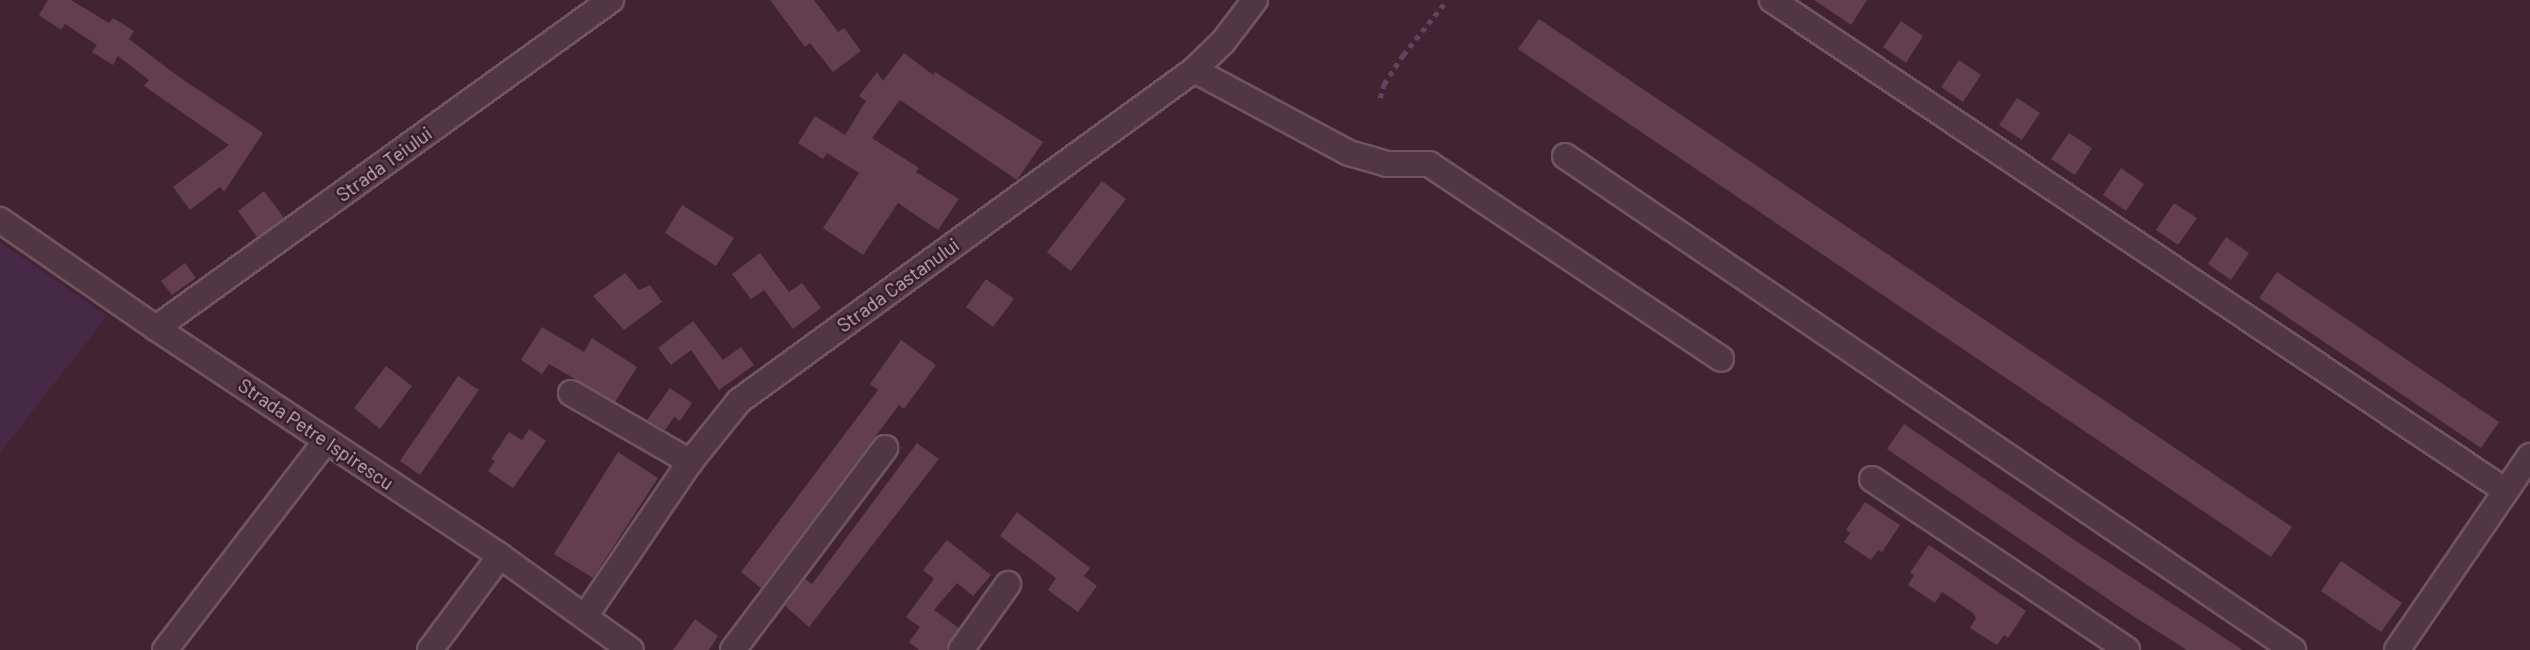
<!DOCTYPE html>
<html>
<head>
<meta charset="utf-8">
<style>
  body { margin:0 }
  #map { position:relative; width:2530px; height:650px; overflow:hidden; background:#422332; font-family:Barlow,sans-serif }
  div>[style] { position:absolute }
  .green>* { inset:0; background:#452947 }
  .building>* { inset:0; background:#623e4f }
  .path>* { height:4.5px; margin-top:-2.25px; transform-origin:0; background:repeating-linear-gradient(90deg,#614560 0 5px,transparent 0 10px) }
  .roads { filter:drop-shadow(2px 0 #6f5561) drop-shadow(-2px 0 #6f5561) drop-shadow(0 2px #6f5561) drop-shadow(0 -2px #6f5561) }
  .minor>* { height:24px; margin:-12px; padding:0 12px; transform-origin:12px; border-radius:12px; background:#513744 }
  span { translate:-50% -50%; white-space:nowrap; text-align:center; line-height:1.15; -webkit-text-stroke:5px #361c29; paint-order:stroke }
  .street-label { font-size:19px; color:#ccb4be }
</style>
</head>
<body>
<div id="map">
  <div class="green">
    <div style="clip-path:polygon(0 242px,107px 316px,0 453px)"></div>
  </div>
  <div class="building">
    <div style="clip-path:polygon(48px 0,71px 0,109px 23px,113px 18px,134px 31px,129px 39px,179px 77px,263px 133px,224px 192px,220px 187px,190px 210px,173px 187px,229px 145px,144px 86px,149px 80px,118px 56px,113px 65px,92px 52px,97px 45px,65px 24px,61px 30px,39px 15px)"></div>
    <div style="clip-path:polygon(770px 0,814px 0,838px 32px,844px 28px,861px 51px,833px 72px,810px 43px,805px 47px)"></div>
    <div style="clip-path:polygon(1814px 0,1867px 0,1851px 25px)"></div>
    <div style="clip-path:polygon(1539px 19px,2292px 527px,2271px 557px,1518px 49px)"></div>
    <div style="clip-path:polygon(1901px 21px,1923px 36px,1906px 63px,1883px 47px)"></div>
    <div style="clip-path:polygon(904px 53px,933px 75px,935px 72px,1043px 142px,1017px 180px,900px 100px,872px 138px,919px 168px,916px 172px,959px 199px,938px 230px,898px 203px,863px 255px,823px 228px,859px 173px,827px 153px,823px 159px,798px 143px,815px 116px,845px 135px,866px 101px,859px 96px,877px 72px,883px 81px)"></div>
    <div style="clip-path:polygon(1959px 60px,1981px 75px,1963px 102px,1941px 87px)"></div>
    <div style="clip-path:polygon(2017px 98px,2040px 113px,2022px 140px,1999px 125px)"></div>
    <div style="clip-path:polygon(2069px 133px,2092px 148px,2075px 175px,2051px 159px)"></div>
    <div style="clip-path:polygon(2121px 168px,2144px 184px,2126px 211px,2103px 195px)"></div>
    <div style="clip-path:polygon(1102px 181px,1126px 199px,1071px 271px,1047px 252px)"></div>
    <div style="clip-path:polygon(264px 191px,284px 218px,257px 237px,238px 211px)"></div>
    <div style="clip-path:polygon(2174px 203px,2197px 218px,2178px 245px,2156px 230px)"></div>
    <div style="clip-path:polygon(682px 205px,734px 238px,716px 266px,665px 233px)"></div>
    <div style="clip-path:polygon(2226px 237px,2249px 253px,2231px 280px,2208px 264px)"></div>
    <div style="clip-path:polygon(760px 253px,789px 292px,802px 283px,821px 308px,793px 329px,764px 290px,751px 299px,732px 274px)"></div>
    <div style="clip-path:polygon(185px 263px,196px 278px,172px 295px,161px 281px)"></div>
    <div style="clip-path:polygon(2277px 272px,2499px 422px,2481px 448px,2259px 298px)"></div>
    <div style="clip-path:polygon(625px 273px,639px 290px,650px 285px,662px 302px,624px 330px,593px 296px)"></div>
    <div style="clip-path:polygon(986px 279px,1014px 299px,993px 327px,966px 307px)"></div>
    <div style="clip-path:polygon(693px 321px,723px 360px,741px 347px,754px 365px,719px 390px,691px 350px,671px 365px,658px 348px)"></div>
    <div style="clip-path:polygon(542px 327px,584px 352px,592px 338px,637px 367px,615px 402px,549px 364px,542px 374px,521px 360px)"></div>
    <div style="clip-path:polygon(901px 340px,936px 365px,904px 409px,899px 405px,761px 588px,741px 572px,878px 390px,870px 384px)"></div>
    <div style="clip-path:polygon(386px 366px,412px 386px,380px 429px,354px 408px)"></div>
    <div style="clip-path:polygon(458px 376px,479px 390px,420px 475px,400px 461px)"></div>
    <div style="clip-path:polygon(670px 388px,692px 403px,680px 421px,674px 417px,665px 430px,647px 420px)"></div>
    <div style="clip-path:polygon(1904px 424px,2079px 543px,2243px 650px,2187px 650px,2133px 616px,1887px 449px)"></div>
    <div style="clip-path:polygon(529px 429px,546px 441px,513px 488px,488px 471px,495px 461px,491px 459px,509px 432px,522px 440px)"></div>
    <div style="clip-path:polygon(917px 443px,939px 459px,809px 627px,785px 606px,805px 579px,812px 584px)"></div>
    <div style="clip-path:polygon(618px 452px,658px 478px,593px 578px,554px 554px)"></div>
    <div style="clip-path:polygon(1865px 502px,1900px 525px,1882px 552px,1878px 550px,1871px 560px,1844px 542px,1850px 533px,1846px 530px)"></div>
    <div style="clip-path:polygon(1017px 512px,1090px 568px,1084px 576px,1097px 586px,1078px 612px,1048px 590px,1056px 578px,1000px 536px)"></div>
    <div style="clip-path:polygon(947px 540px,991px 575px,973px 596px,957px 583px,934px 610px,959px 628px,946px 650px,919px 650px,909px 642px,920px 627px,906px 617px,934px 579px,923px 570px)"></div>
    <div style="clip-path:polygon(1929px 545px,2026px 611px,2008px 638px,2004px 635px,1997px 645px,1970px 628px,1976px 618px,1973px 613px,1942px 592px,1935px 603px,1908px 585px,1914px 575px,1910px 573px)"></div>
    <div style="clip-path:polygon(2341px 561px,2402px 603px,2381px 632px,2321px 591px)"></div>
    <div style="clip-path:polygon(695px 619px,718px 636px,709px 650px,673px 650px)"></div>
  </div>
  <div class="path">
    <div style="left:1380px;top:98px;width:15px;rotate:-74deg"></div>
    <div style="left:1384px;top:84px;width:35px;rotate:-57deg"></div>
    <div style="left:1403px;top:55px;width:70px;rotate:-51.3deg"></div>
  </div>
  <div class="roads">
    <div class="minor">
      <div style="left:1772px;top:0;width:883px;rotate:33.78deg"></div>
      <div style="left:1194px;top:70px;width:176px;rotate:28.2deg"></div>
      <div style="left:1349px;top:153px;width:40px;rotate:16deg"></div>
      <div style="left:1387px;top:164px;width:42px"></div>
      <div style="left:1429px;top:164px;width:351px;rotate:33.7deg"></div>
      <div style="left:1565px;top:156px;width:880px;rotate:34.16deg"></div>
      <div style="left:0;top:220px;width:190px;rotate:34.7deg"></div>
      <div style="left:156px;top:328px;width:413px;rotate:33.5deg"></div>
      <div style="left:500px;top:556px;width:161px;rotate:35.7deg"></div>
      <div style="left:156px;top:328px;width:561px;rotate:-35.79deg"></div>
      <div style="left:571px;top:393px;width:138px;rotate:30.1deg"></div>
      <div style="left:1872px;top:479px;width:307px;rotate:33.8deg"></div>
      <div style="left:586px;top:615px;width:185px;rotate:-55.8deg"></div>
      <div style="left:690px;top:462px;width:78px;rotate:-51.2deg"></div>
      <div style="left:739px;top:401px;width:563px;rotate:-36.03deg"></div>
      <div style="left:1194px;top:70px;width:40px;rotate:-44deg"></div>
      <div style="left:1223px;top:42px;width:53px;rotate:-52.7deg"></div>
      <div style="left:165px;top:650px;width:264px;rotate:-52.4deg"></div>
      <div style="left:430px;top:650px;width:117px;rotate:-53.3deg"></div>
      <div style="left:733px;top:650px;width:253px;rotate:-53deg"></div>
      <div style="left:961px;top:650px;width:81px;rotate:-54.5deg"></div>
      <div style="left:2397px;top:650px;width:235px;rotate:-55.6deg"></div>
    </div>
  </div>
  <div class="street-label">
    <span style="left:384px;top:164px;rotate:-36deg">Strada Teiului</span>
    <span style="left:898px;top:285px;rotate:-36deg">Strada Castanului</span>
    <span style="left:316px;top:434px;rotate:34deg">Strada Petre Ispirescu</span>
  </div>
</div>
</body>
</html>
